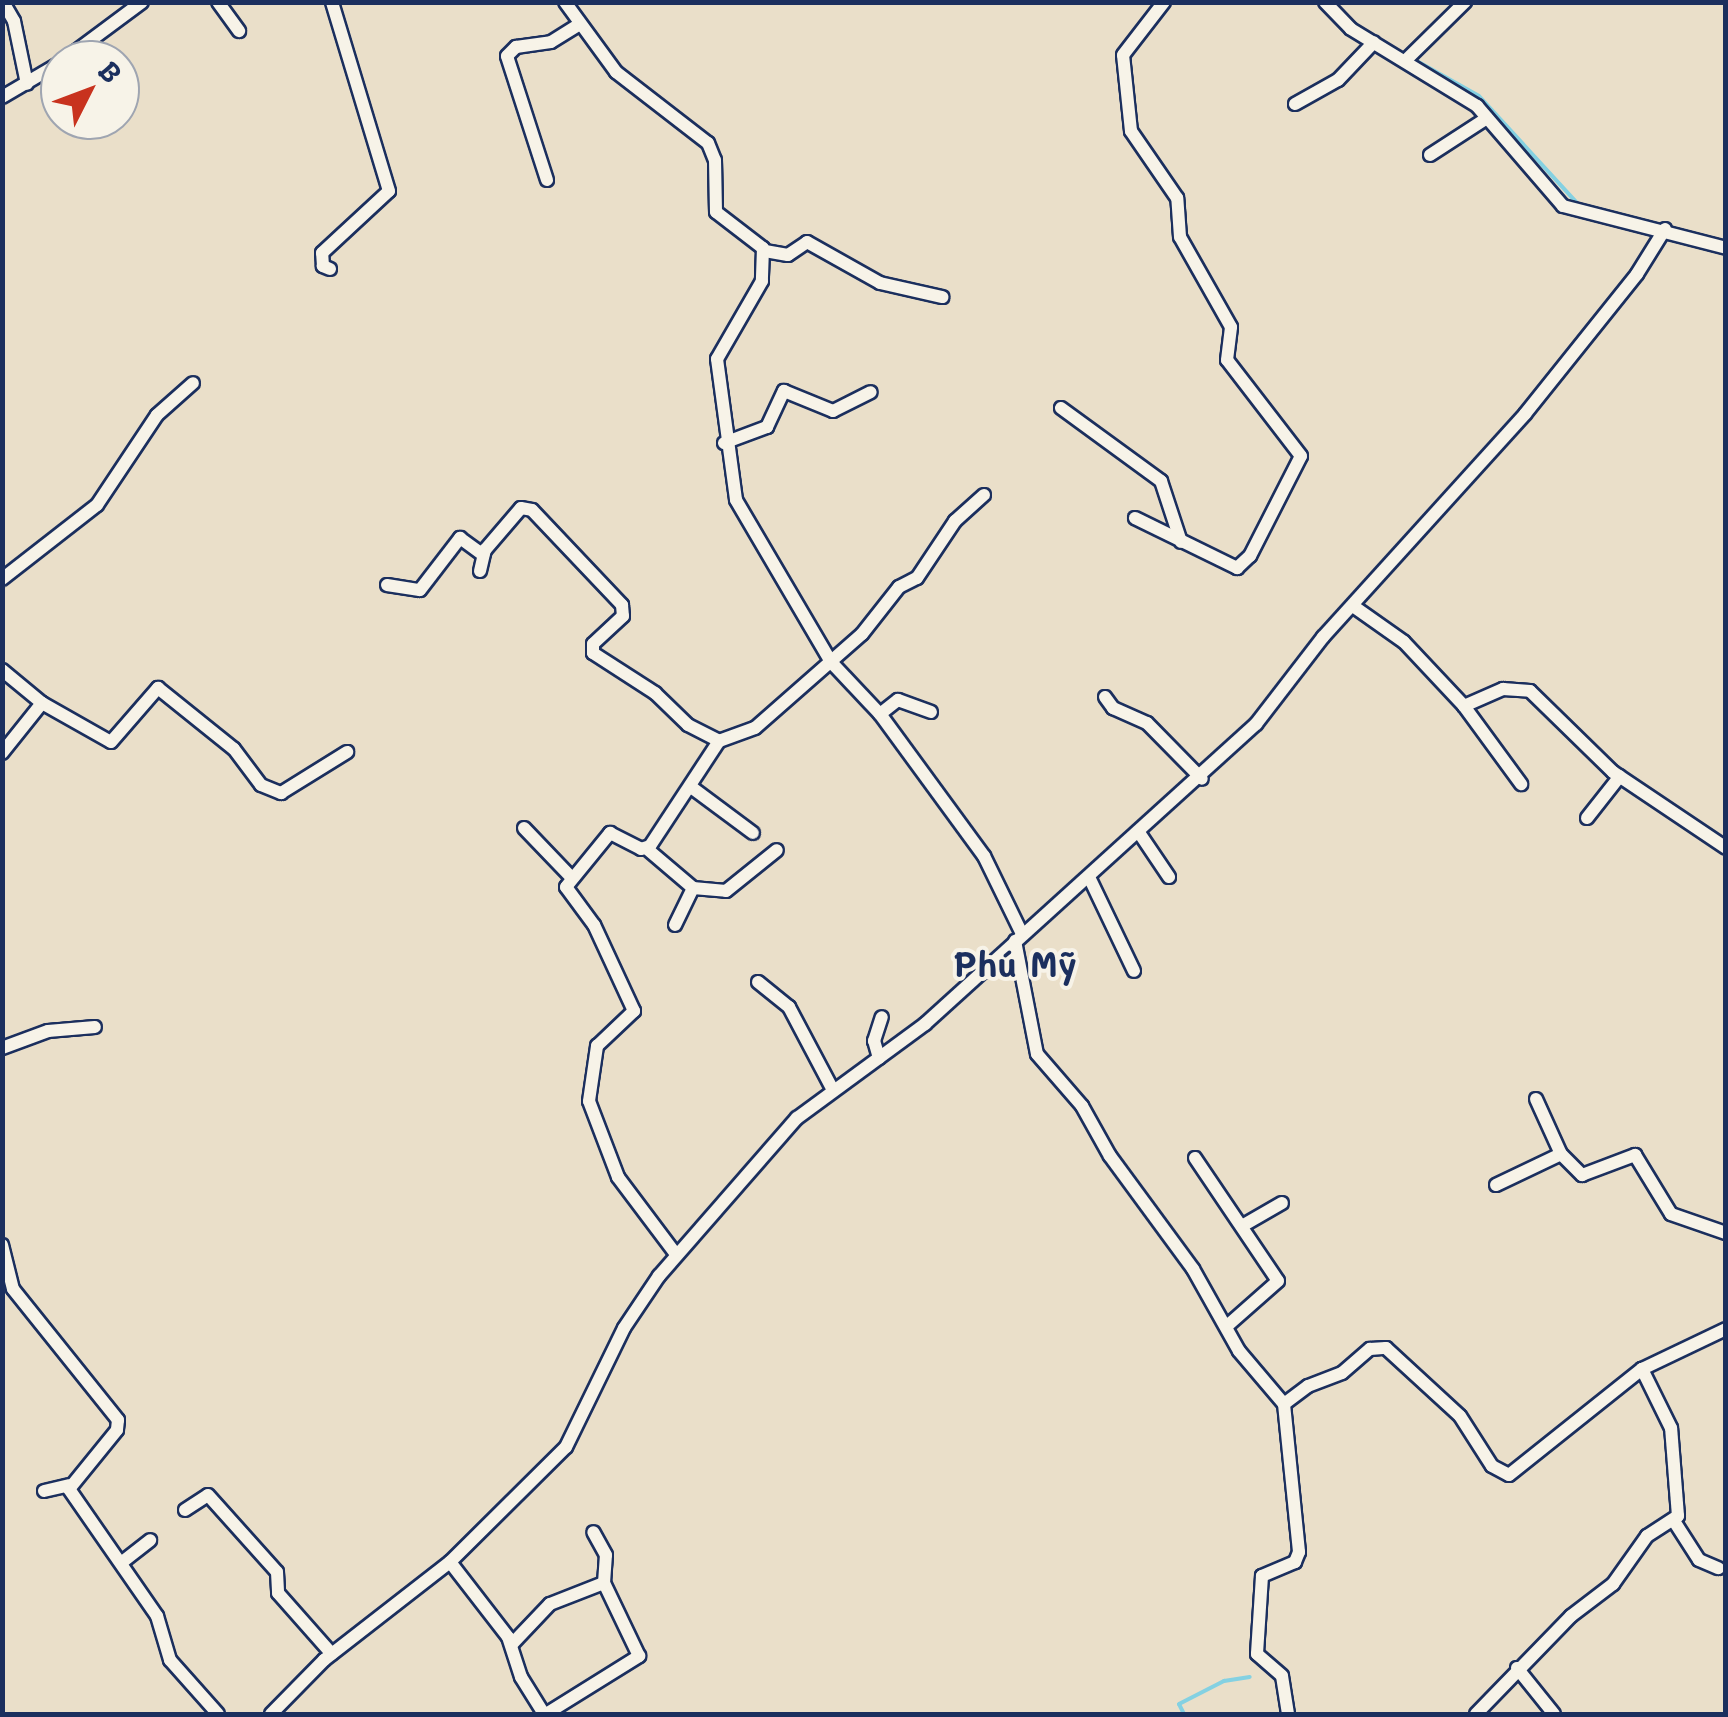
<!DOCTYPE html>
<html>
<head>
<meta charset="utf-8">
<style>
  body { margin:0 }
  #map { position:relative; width:1728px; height:1717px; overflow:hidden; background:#eadfc9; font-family:Mali,sans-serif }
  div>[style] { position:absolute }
  .stream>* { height:4px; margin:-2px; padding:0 2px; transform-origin:2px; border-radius:2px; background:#84d1e2 }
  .roads { filter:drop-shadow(2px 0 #1b2f5e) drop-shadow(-2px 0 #1b2f5e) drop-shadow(0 2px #1b2f5e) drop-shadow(0 -2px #1b2f5e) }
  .street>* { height:12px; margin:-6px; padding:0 6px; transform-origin:6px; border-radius:6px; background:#f7f3e8 }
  span { translate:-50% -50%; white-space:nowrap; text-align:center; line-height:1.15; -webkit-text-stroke:8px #f7f3e8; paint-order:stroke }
  .quarter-label { font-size:35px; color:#1b2f5e; font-weight:700 }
  .frame { position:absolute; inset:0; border:5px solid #1b2f5e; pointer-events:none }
  .north { position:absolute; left:40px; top:40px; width:100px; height:100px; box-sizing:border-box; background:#f7f3e8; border:2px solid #9fa5b1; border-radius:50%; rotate:48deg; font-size:28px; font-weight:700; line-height:40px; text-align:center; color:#1b2f5e }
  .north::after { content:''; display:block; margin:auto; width:35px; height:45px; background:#c8321e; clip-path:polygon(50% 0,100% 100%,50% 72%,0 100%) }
</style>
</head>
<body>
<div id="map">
  <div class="stream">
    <div style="left:1415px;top:60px;width:73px;rotate:29.4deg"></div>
    <div style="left:1479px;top:96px;width:147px;rotate:47.5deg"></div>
    <div style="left:1587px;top:206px;width:140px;rotate:14.4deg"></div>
    <div style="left:1184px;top:1714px;width:11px;rotate:-117deg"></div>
    <div style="left:1179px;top:1704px;width:51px;rotate:-27.1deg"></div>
    <div style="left:1224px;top:1681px;width:26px;rotate:-9deg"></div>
  </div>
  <div class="roads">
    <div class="street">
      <div style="left:3px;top:2px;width:22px;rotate:60deg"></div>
      <div style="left:14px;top:21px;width:64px;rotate:78.3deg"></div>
      <div style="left:218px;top:2px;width:36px;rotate:54deg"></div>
      <div style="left:565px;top:2px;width:87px;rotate:53.9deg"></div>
      <div style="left:616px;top:72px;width:116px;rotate:37.7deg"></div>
      <div style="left:708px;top:143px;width:18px;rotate:68deg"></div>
      <div style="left:715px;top:160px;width:52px;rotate:88.9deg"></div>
      <div style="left:716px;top:212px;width:59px;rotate:37.5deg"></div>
      <div style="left:763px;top:248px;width:33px;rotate:92deg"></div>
      <div style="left:762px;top:281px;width:90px;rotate:120deg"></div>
      <div style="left:717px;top:359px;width:142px;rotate:82.3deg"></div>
      <div style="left:736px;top:500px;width:188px;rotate:59.6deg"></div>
      <div style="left:831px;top:662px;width:71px;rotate:46.7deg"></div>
      <div style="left:880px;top:714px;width:176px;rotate:53.8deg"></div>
      <div style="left:984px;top:856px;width:87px;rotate:64deg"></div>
      <div style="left:1325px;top:2px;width:37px;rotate:46deg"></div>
      <div style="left:1351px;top:29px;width:148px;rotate:31.4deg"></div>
      <div style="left:1477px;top:106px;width:132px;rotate:49.3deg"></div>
      <div style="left:1563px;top:206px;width:168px;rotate:14.4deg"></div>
      <div style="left:64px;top:60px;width:97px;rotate:-36.6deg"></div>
      <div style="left:1406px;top:60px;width:83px;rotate:-44.5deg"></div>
      <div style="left:2px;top:97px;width:67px;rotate:-30.4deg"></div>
      <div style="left:1295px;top:104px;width:49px;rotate:-29.2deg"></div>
      <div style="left:1338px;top:80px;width:52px;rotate:-46.5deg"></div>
      <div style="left:1430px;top:155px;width:68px;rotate:-33deg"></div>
      <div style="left:547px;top:180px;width:130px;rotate:-107.9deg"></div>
      <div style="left:507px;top:56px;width:13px;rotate:-45deg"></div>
      <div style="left:516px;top:47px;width:35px;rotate:-8deg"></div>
      <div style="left:551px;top:42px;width:31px;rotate:-32deg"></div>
      <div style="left:765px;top:251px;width:23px;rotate:10deg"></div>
      <div style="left:788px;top:255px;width:23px;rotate:-34deg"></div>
      <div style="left:807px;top:242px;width:84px;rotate:29.3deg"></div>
      <div style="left:880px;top:283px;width:64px;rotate:12.7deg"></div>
      <div style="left:330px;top:269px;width:8px;rotate:-157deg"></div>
      <div style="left:323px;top:266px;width:13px;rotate:-94deg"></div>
      <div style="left:322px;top:253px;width:91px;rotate:-42.8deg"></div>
      <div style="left:389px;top:191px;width:197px;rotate:-106.8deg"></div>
      <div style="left:1061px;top:408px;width:124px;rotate:36.1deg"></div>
      <div style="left:1161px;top:481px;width:64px;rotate:71.8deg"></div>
      <div style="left:724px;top:443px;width:46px;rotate:-20.4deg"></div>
      <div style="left:767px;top:427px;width:40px;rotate:-65deg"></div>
      <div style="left:784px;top:391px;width:53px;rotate:22.2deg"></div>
      <div style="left:833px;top:411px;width:42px;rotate:-26.6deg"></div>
      <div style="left:1135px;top:518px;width:114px;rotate:26.1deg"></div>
      <div style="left:1237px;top:568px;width:18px;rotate:-43deg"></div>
      <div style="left:1250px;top:556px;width:112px;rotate:-63deg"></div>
      <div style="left:1301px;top:456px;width:121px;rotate:-127.6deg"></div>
      <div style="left:1227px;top:360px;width:33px;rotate:-83deg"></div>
      <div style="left:1231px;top:327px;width:103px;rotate:-119.5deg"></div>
      <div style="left:1180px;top:237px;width:39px;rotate:-94deg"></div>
      <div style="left:1177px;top:198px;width:81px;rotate:-124.5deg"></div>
      <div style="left:1131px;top:131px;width:76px;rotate:-96deg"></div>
      <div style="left:1123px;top:55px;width:67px;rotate:-52.3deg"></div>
      <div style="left:480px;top:571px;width:22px;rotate:-77deg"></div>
      <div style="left:485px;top:550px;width:55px;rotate:-49.4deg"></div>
      <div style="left:521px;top:508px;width:11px;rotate:10deg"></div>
      <div style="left:532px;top:510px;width:131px;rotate:46.5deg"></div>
      <div style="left:622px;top:605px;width:11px;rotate:85deg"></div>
      <div style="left:623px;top:616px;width:41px;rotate:137deg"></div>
      <div style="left:593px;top:644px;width:9px;rotate:90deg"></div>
      <div style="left:593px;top:653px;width:74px;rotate:32.8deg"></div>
      <div style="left:655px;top:693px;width:46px;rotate:44.1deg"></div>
      <div style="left:688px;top:725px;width:35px;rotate:27deg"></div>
      <div style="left:719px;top:741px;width:38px;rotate:-20deg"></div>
      <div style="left:755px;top:728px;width:142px;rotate:-41.3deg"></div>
      <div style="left:862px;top:634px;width:60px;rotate:-51.8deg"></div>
      <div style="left:899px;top:587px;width:20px;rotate:-27deg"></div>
      <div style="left:917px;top:578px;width:69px;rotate:-56.3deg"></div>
      <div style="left:955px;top:521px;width:39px;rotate:-42deg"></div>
      <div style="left:2px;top:579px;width:120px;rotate:-37.9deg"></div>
      <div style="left:97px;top:505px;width:108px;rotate:-56.3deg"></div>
      <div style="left:157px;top:415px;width:48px;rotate:-41.6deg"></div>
      <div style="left:387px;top:585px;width:33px;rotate:9deg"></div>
      <div style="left:420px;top:590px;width:66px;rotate:-52.4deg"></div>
      <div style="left:460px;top:538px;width:29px;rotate:36deg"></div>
      <div style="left:1353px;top:606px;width:62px;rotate:35.2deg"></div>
      <div style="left:1404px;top:642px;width:88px;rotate:46.8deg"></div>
      <div style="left:1464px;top:706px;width:43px;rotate:-23.6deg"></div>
      <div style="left:1503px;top:689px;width:27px;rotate:4deg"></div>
      <div style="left:1530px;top:691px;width:116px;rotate:44.3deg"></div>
      <div style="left:1613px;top:772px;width:136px;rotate:33.9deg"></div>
      <div style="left:2px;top:670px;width:52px;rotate:39.5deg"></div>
      <div style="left:42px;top:703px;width:64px;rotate:128.7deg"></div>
      <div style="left:1105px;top:697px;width:14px;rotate:54deg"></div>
      <div style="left:1113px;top:708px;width:37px;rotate:24deg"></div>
      <div style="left:1147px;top:723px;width:78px;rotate:45.5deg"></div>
      <div style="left:42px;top:703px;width:79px;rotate:29.5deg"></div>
      <div style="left:111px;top:742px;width:72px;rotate:-49deg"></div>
      <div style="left:158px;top:688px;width:97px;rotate:38.8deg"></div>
      <div style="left:234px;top:749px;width:45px;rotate:53.1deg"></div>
      <div style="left:261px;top:785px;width:22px;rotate:22deg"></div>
      <div style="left:281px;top:793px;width:78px;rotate:-31.8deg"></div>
      <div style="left:1464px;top:706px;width:97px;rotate:53.8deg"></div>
      <div style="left:880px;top:714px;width:23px;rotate:-38deg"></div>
      <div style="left:898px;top:700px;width:35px;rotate:20deg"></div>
      <div style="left:691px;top:787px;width:77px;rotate:36.6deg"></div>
      <div style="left:1587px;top:818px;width:53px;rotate:-51.8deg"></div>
      <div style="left:524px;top:828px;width:68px;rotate:46.2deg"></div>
      <div style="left:1140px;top:834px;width:52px;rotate:56deg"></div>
      <div style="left:646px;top:848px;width:62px;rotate:40.4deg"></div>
      <div style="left:693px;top:888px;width:41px;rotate:115.9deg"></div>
      <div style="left:1089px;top:877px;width:104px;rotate:64.4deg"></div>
      <div style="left:693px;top:888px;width:33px;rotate:5deg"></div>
      <div style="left:726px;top:891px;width:65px;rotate:-38.8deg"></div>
      <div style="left:1015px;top:941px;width:115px;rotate:79deg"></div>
      <div style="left:1037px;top:1054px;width:69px;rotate:49.1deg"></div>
      <div style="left:1082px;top:1106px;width:57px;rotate:60.8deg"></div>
      <div style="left:1110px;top:1156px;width:140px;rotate:53.7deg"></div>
      <div style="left:1193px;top:1269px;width:94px;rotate:60.7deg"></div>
      <div style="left:1239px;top:1351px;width:70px;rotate:49.7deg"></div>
      <div style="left:1284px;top:1404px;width:149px;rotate:84.2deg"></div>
      <div style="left:1299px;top:1552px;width:11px;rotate:112deg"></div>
      <div style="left:1295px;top:1562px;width:36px;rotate:157deg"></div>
      <div style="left:1262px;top:1576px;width:78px;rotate:93.7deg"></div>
      <div style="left:1257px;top:1654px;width:33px;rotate:41deg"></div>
      <div style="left:1282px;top:1676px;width:38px;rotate:81deg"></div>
      <div style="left:758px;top:982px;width:40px;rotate:39deg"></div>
      <div style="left:789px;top:1007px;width:94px;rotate:62.1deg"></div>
      <div style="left:2px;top:1048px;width:49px;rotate:-20.3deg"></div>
      <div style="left:48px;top:1031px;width:47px;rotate:-4.9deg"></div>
      <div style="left:879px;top:1058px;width:18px;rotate:-106deg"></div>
      <div style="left:874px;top:1041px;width:25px;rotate:-72deg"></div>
      <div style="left:1536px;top:1099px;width:60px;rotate:65.6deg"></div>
      <div style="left:1561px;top:1154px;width:30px;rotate:45deg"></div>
      <div style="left:1582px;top:1175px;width:57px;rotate:-20.7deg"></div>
      <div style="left:1635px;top:1155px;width:69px;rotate:58.6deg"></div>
      <div style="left:1671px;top:1214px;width:58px;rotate:19.1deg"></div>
      <div style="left:1195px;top:1158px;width:148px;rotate:56deg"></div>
      <div style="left:1278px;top:1281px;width:68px;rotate:138.6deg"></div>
      <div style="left:1496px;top:1185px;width:72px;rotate:-25.5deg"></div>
      <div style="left:1242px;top:1226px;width:46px;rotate:-29.9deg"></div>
      <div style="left:2px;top:1245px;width:45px;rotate:76deg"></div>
      <div style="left:13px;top:1289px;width:168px;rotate:51.3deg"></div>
      <div style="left:118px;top:1420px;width:10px;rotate:96deg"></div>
      <div style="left:117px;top:1430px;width:76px;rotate:129.1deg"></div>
      <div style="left:69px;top:1489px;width:155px;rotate:55.3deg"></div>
      <div style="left:157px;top:1616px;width:46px;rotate:73.5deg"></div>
      <div style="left:170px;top:1660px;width:72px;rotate:48.4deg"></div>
      <div style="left:675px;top:1253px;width:95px;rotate:-126.9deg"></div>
      <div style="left:618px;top:1177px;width:81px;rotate:-110.9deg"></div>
      <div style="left:589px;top:1101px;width:56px;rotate:-81.7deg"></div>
      <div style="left:597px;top:1046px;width:51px;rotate:-43.4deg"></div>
      <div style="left:634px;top:1011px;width:95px;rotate:-114.9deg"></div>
      <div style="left:594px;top:925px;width:47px;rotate:-126.4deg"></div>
      <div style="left:566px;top:887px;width:70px;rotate:-50.8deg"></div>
      <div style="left:610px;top:833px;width:35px;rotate:27deg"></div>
      <div style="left:641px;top:849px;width:9px;rotate:-18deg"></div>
      <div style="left:650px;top:846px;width:126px;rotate:-56.7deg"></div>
      <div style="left:1284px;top:1404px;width:30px;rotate:-37deg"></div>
      <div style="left:1308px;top:1386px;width:36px;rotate:-21deg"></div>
      <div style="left:1342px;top:1373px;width:37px;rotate:-41deg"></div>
      <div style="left:1370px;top:1349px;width:16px;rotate:-4deg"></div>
      <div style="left:1386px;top:1348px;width:100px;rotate:42.6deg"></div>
      <div style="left:1460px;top:1416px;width:59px;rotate:57.4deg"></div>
      <div style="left:1492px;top:1466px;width:19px;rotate:28deg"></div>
      <div style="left:1509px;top:1475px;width:170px;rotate:-38.6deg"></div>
      <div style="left:1642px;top:1369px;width:93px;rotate:-25.5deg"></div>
      <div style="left:44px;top:1491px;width:26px;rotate:-13deg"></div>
      <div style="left:185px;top:1510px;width:27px;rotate:-33deg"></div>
      <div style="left:208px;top:1495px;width:103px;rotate:48.1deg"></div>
      <div style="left:277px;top:1572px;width:21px;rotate:87deg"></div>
      <div style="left:278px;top:1593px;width:81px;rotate:48.5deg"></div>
      <div style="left:1674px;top:1521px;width:46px;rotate:57.3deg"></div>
      <div style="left:1699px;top:1560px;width:21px;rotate:23deg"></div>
      <div style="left:450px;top:1562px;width:95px;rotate:52.3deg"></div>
      <div style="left:508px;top:1637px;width:42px;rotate:72deg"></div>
      <div style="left:521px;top:1677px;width:44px;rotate:58.1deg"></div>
      <div style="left:121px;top:1563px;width:37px;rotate:-38deg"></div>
      <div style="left:512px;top:1644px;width:55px;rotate:-46.5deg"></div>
      <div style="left:550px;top:1604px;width:58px;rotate:-21.3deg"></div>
      <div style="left:1517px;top:1668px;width:59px;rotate:51.2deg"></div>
      <div style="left:271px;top:1714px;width:76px;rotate:-45.5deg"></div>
      <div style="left:324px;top:1660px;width:160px;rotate:-37.9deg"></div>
      <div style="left:450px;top:1562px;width:163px;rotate:-44.8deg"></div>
      <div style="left:566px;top:1447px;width:132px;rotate:-64deg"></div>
      <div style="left:624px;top:1328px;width:63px;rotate:-56.1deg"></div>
      <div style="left:659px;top:1276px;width:210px;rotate:-48.9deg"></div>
      <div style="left:797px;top:1118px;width:159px;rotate:-36.3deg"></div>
      <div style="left:925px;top:1024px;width:447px;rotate:-42.2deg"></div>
      <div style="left:1256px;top:724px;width:110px;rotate:-52.4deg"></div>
      <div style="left:1323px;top:637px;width:301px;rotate:-47.8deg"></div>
      <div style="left:1525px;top:414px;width:179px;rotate:-51.3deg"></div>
      <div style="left:1637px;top:274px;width:53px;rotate:-58.1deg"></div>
      <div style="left:546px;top:1714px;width:110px;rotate:-31.9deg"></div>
      <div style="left:639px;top:1656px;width:81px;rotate:-115.6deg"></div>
      <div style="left:604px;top:1583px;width:28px;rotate:-86deg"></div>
      <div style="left:606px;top:1555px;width:26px;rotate:-119deg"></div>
      <div style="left:1476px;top:1714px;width:136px;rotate:-45.9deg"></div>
      <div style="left:1571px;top:1616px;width:53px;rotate:-37.3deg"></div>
      <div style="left:1613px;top:1584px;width:59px;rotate:-54.7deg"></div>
      <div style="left:1647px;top:1536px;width:37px;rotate:-33deg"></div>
      <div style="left:1678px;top:1516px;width:88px;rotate:-94.5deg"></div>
      <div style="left:1671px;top:1428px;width:66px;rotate:-116.2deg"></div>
    </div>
  </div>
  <div class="quarter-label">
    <span style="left:1015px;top:963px">Phú Mỹ</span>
  </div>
  <div class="frame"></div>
  <div class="north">B</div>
</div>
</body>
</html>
